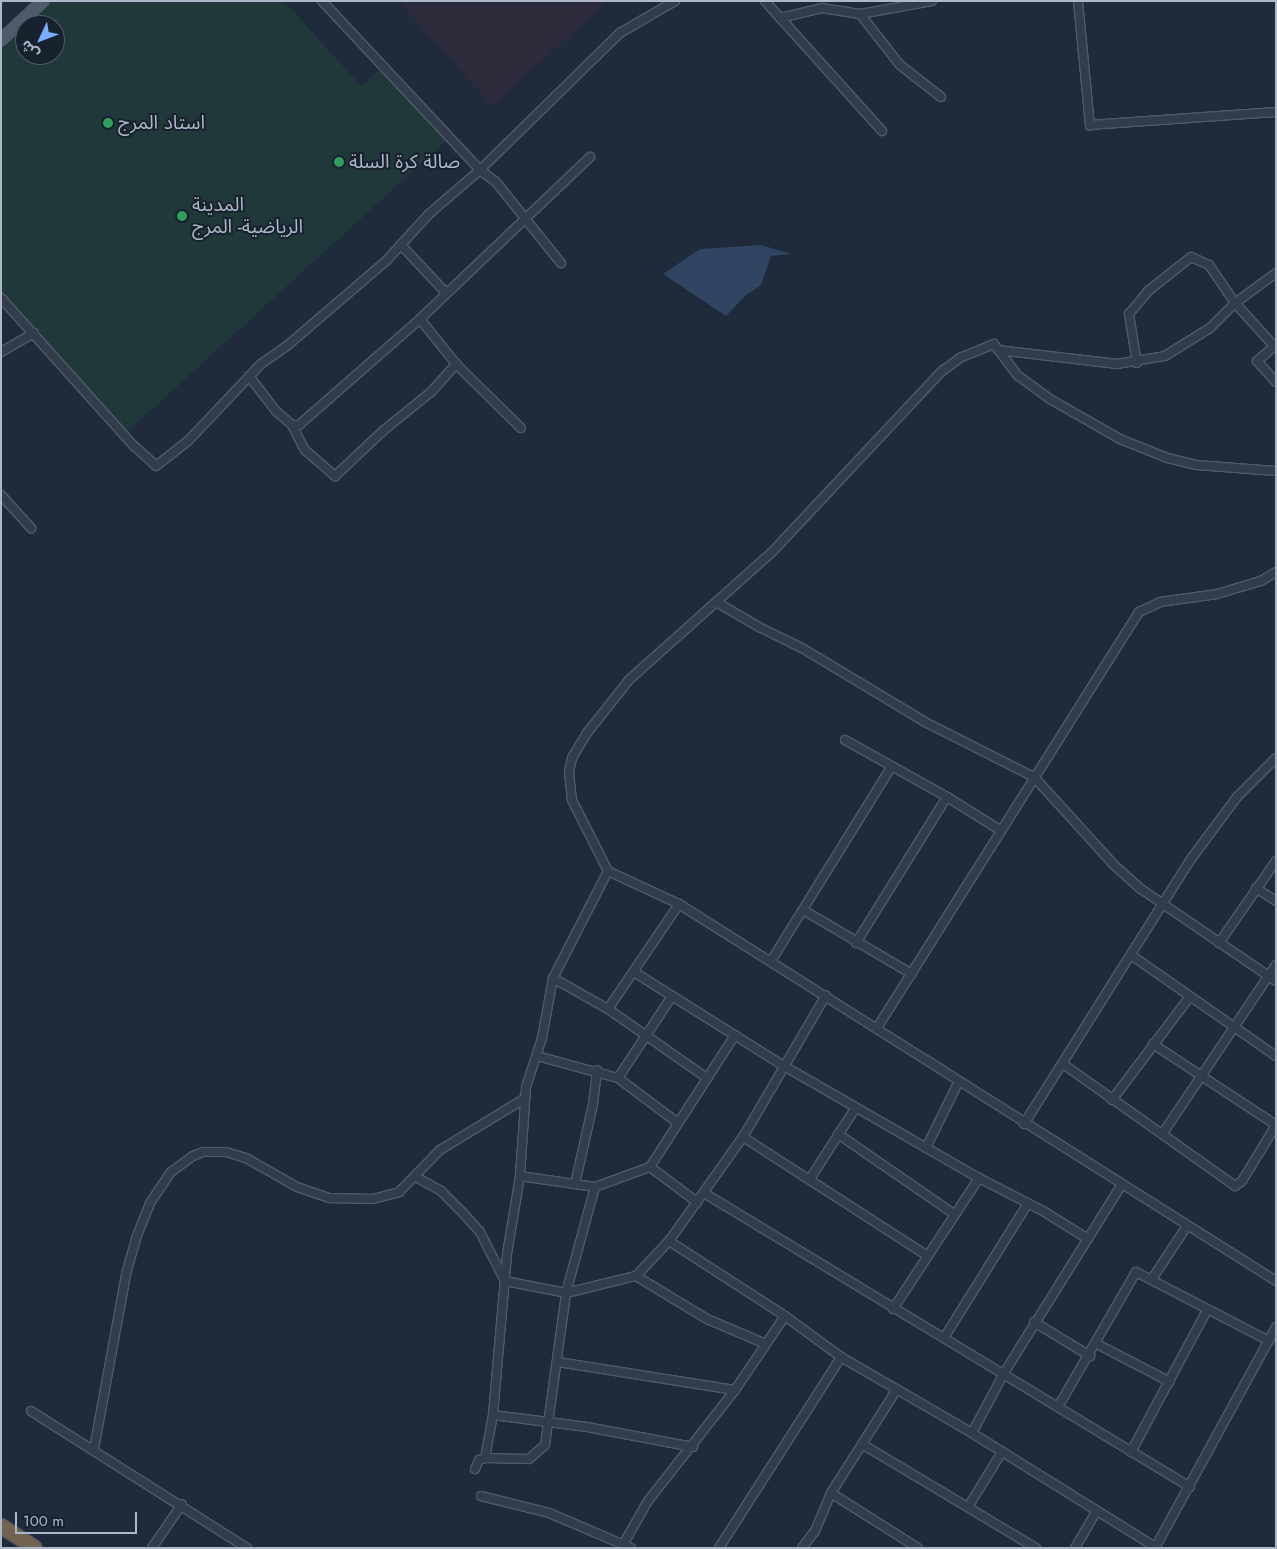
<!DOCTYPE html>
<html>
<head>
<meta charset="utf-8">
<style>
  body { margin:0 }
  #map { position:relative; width:1277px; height:1549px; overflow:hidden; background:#1f2a3a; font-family:Jost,"Noto Sans Arabic",sans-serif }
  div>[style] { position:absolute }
  .medical>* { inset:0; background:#2d2b3b }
  .green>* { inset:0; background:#21383b }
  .water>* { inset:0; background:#314562 }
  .roads { filter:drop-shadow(1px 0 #505a68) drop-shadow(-1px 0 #505a68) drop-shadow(0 1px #505a68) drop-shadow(0 -1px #505a68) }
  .street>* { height:8px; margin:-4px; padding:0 4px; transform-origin:4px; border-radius:4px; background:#333c4a }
  .primary>* { height:11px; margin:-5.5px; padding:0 5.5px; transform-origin:5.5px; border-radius:5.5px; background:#505b6a }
  .highway>* { height:14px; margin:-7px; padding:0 7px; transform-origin:7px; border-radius:7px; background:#71634f }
  .dots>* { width:14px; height:14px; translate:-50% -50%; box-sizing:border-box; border:2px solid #18212e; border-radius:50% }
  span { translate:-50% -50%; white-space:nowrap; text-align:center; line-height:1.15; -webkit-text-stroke:4px #18212e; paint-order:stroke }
  .poi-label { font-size:19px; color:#adb7c7 }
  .left { translate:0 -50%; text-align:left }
  .frame { position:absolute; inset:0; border:2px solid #adb7c7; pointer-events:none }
  .north { position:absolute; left:15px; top:15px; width:50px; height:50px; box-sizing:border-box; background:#18212e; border:1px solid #545d6b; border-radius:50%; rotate:227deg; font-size:14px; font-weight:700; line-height:20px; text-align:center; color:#adb7c7 }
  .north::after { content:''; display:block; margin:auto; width:18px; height:22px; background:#79adff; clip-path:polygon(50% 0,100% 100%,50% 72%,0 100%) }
  .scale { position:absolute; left:15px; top:1512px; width:122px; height:22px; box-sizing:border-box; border:2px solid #adb7c7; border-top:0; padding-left:6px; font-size:15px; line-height:18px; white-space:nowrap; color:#adb7c7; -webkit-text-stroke:4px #18212e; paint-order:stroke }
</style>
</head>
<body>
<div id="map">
  <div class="medical">
    <div style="clip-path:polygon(398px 1px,608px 1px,492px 106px)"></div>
  </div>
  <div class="green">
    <div style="clip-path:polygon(evenodd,50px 1px,284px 1px,361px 86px,383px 67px,448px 139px,127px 432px,1px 294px,1px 47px,50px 1px,25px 25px,55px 25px,55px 55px,25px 55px,25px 25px)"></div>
  </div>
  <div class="water">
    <div style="clip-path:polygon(761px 245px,791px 254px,771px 256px,761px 285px,745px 296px,726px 316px,663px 274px,700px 249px)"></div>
  </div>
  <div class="roads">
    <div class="street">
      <div style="left:322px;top:1px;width:231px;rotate:46.9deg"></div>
      <div style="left:480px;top:170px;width:196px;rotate:-44.4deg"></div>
      <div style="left:620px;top:33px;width:64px;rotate:-30.2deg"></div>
      <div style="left:765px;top:1px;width:175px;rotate:48deg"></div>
      <div style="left:1078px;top:1px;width:125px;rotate:84.5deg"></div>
      <div style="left:1090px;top:125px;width:186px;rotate:-4deg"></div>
      <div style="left:860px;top:14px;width:65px;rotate:51.9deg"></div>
      <div style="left:900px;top:65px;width:52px;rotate:38deg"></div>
      <div style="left:780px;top:18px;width:43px;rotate:-13.4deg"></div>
      <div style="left:822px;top:8px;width:38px;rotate:9deg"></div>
      <div style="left:860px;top:14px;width:73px;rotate:-10.2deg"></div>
      <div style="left:401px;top:245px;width:66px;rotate:46.8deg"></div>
      <div style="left:1px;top:298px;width:198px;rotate:48.1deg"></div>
      <div style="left:133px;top:445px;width:31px;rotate:42deg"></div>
      <div style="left:156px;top:466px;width:41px;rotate:-38deg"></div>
      <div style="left:188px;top:441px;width:106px;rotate:-46.5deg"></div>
      <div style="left:261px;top:364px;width:33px;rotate:-35deg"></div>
      <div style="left:288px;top:345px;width:129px;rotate:-40.6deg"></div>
      <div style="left:386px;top:261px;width:64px;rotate:-47.5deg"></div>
      <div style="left:429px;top:214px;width:67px;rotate:-40.8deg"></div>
      <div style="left:480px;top:170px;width:20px;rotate:37deg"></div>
      <div style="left:496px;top:182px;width:104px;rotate:51.3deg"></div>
      <div style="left:420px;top:319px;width:58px;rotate:51.3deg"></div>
      <div style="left:456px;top:364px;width:91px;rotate:44.6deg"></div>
      <div style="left:1276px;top:345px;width:25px;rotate:140deg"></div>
      <div style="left:1257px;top:361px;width:28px;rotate:48deg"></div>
      <div style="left:998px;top:350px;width:120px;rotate:6.7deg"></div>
      <div style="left:1117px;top:364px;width:49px;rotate:-9.5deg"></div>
      <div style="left:1165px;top:356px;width:53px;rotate:-31.9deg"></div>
      <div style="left:1210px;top:328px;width:35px;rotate:-45deg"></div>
      <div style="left:1235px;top:303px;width:51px;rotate:-36.2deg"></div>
      <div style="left:1px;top:352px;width:38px;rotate:-30deg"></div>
      <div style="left:1137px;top:363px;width:50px;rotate:-99.3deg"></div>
      <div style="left:1129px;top:314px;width:30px;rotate:-50deg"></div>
      <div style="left:1148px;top:291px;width:55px;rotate:-38.3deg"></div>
      <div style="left:1191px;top:257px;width:20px;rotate:24deg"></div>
      <div style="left:1209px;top:265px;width:46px;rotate:55.6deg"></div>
      <div style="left:1235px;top:303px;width:58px;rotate:47.8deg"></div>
      <div style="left:249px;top:376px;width:44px;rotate:52.4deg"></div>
      <div style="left:276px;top:411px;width:21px;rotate:41deg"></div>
      <div style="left:292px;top:425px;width:7px"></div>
      <div style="left:299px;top:425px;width:161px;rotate:-41.2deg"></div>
      <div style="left:420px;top:319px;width:235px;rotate:-43.6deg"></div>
      <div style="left:292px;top:425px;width:28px;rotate:63deg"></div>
      <div style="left:305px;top:450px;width:40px;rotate:41deg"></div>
      <div style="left:335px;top:476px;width:67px;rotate:-43.2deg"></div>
      <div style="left:384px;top:430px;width:60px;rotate:-39deg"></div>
      <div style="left:431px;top:392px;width:38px;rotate:-48deg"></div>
      <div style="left:1276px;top:471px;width:80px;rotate:-175.7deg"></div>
      <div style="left:1196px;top:465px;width:32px;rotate:-166deg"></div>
      <div style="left:1165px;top:457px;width:48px;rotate:-158.2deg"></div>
      <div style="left:1120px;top:439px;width:81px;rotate:-150.3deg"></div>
      <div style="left:1050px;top:399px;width:39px;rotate:-144deg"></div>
      <div style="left:1018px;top:376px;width:40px;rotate:-127deg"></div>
      <div style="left:994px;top:344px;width:37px;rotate:158deg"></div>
      <div style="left:960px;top:358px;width:22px;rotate:144deg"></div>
      <div style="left:942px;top:371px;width:248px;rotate:133.2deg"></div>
      <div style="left:772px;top:552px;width:192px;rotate:138.2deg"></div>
      <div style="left:629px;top:680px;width:68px;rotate:128.4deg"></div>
      <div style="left:587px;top:733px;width:29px;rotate:121deg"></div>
      <div style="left:572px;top:758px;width:14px;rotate:102deg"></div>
      <div style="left:569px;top:772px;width:28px;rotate:84deg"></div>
      <div style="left:572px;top:800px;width:80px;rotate:63.1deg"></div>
      <div style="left:608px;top:871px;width:78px;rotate:24.9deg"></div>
      <div style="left:679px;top:904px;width:706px;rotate:32.27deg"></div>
      <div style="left:1px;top:495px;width:45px;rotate:47.7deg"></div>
      <div style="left:718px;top:603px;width:48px;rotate:30.3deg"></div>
      <div style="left:759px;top:627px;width:48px;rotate:26deg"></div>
      <div style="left:802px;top:648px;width:144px;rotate:31deg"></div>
      <div style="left:925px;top:722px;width:122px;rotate:26.8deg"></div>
      <div style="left:1034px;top:777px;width:119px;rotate:47.7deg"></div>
      <div style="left:1114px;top:865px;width:36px;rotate:42deg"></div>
      <div style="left:1141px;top:889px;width:163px;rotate:34.3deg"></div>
      <div style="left:845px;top:740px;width:117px;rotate:29.2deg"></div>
      <div style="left:947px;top:797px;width:62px;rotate:31.9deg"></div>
      <div style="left:1256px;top:888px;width:24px;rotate:33deg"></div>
      <div style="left:805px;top:911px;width:124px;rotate:30.5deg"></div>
      <div style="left:856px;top:943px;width:172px;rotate:-58.1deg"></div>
      <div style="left:1219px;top:943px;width:100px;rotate:-55.2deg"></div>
      <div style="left:1131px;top:955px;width:177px;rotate:34.9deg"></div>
      <div style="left:771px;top:961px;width:229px;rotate:-58.2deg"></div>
      <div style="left:634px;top:972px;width:177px;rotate:32.1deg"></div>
      <div style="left:784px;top:1066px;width:225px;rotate:29.9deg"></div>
      <div style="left:979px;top:1178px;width:72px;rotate:27.3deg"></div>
      <div style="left:1043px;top:1211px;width:53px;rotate:31.9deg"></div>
      <div style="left:553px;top:978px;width:63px;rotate:29.4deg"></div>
      <div style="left:608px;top:1009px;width:121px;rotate:34.9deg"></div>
      <div style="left:608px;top:1009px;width:127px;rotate:-55.9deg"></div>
      <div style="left:877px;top:1028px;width:492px;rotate:-57.8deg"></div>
      <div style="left:1139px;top:612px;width:23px;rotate:-25deg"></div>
      <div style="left:1160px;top:602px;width:58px;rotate:-8deg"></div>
      <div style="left:1217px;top:594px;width:46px;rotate:-16.5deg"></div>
      <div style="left:1261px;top:581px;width:17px;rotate:-31deg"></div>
      <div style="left:1153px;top:1044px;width:147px;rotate:33.4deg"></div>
      <div style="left:537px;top:1056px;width:84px;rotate:15.2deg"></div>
      <div style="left:618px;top:1078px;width:75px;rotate:36.9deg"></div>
      <div style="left:1063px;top:1064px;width:211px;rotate:35.3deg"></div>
      <div style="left:1235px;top:1186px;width:9px;rotate:-36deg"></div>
      <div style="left:1242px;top:1181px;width:66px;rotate:-58.7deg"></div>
      <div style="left:618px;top:1078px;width:98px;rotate:-56.6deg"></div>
      <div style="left:1112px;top:1100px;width:128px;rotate:-53deg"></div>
      <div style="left:1024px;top:1124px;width:313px;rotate:-57.8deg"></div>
      <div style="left:1191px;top:859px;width:77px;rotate:-53.4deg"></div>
      <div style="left:1237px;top:797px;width:55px;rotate:-45deg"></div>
      <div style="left:1163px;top:1133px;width:202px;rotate:-56.1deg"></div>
      <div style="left:838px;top:1134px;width:141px;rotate:34.6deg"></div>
      <div style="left:743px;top:1137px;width:220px;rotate:32.8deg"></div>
      <div style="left:926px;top:1148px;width:72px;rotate:-63.8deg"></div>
      <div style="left:650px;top:1167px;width:157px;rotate:-57.2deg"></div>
      <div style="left:416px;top:1177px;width:29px;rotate:29deg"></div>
      <div style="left:441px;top:1191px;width:31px;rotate:45deg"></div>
      <div style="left:463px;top:1213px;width:25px;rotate:48deg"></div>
      <div style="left:480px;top:1232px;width:55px;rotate:63deg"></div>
      <div style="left:505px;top:1281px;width:62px;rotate:11.1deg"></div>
      <div style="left:566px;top:1293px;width:72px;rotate:-13.7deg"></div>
      <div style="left:636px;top:1276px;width:48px;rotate:-46.7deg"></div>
      <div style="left:669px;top:1241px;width:128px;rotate:-54.6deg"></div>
      <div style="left:743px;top:1137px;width:164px;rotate:-59.7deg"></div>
      <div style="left:810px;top:1179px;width:85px;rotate:-57.4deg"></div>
      <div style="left:575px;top:1184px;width:82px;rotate:-77.3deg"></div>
      <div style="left:593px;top:1104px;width:34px;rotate:-83deg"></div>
      <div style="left:595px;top:1187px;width:59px;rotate:-20deg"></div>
      <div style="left:650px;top:1167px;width:59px;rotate:36.7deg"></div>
      <div style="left:704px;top:1193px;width:568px;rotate:31.17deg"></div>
      <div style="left:669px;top:1241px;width:138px;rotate:32.9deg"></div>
      <div style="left:785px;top:1316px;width:69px;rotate:36.2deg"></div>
      <div style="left:841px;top:1357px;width:151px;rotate:30.1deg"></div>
      <div style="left:972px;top:1433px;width:216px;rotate:31.9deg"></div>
      <div style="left:636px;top:1276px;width:83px;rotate:31.2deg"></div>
      <div style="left:707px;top:1319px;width:64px;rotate:23deg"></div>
      <div style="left:1152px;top:1279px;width:64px;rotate:-56.6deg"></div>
      <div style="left:893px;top:1309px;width:157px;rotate:-56.7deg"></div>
      <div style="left:1034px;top:1322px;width:66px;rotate:31.3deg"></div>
      <div style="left:944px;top:1338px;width:159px;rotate:-58.1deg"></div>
      <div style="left:1097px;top:1344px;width:82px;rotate:27.5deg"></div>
      <div style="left:558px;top:1362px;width:179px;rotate:9deg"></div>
      <div style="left:1058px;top:1407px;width:156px;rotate:-60deg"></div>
      <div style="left:1136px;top:1272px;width:150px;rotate:27.4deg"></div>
      <div style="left:31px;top:1411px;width:256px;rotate:32.4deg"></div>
      <div style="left:493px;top:1415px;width:95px;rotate:7.3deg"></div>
      <div style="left:587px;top:1427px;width:108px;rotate:10.7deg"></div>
      <div style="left:972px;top:1433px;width:68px;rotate:-61.9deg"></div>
      <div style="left:1004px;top:1373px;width:223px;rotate:-58deg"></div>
      <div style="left:862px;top:1444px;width:203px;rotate:30.9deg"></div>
      <div style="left:94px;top:1449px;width:178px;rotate:-79.6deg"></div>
      <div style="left:126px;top:1274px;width:37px;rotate:-74deg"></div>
      <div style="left:136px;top:1238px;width:38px;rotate:-68deg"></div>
      <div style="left:150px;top:1203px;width:37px;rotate:-56deg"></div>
      <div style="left:171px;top:1172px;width:27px;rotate:-36deg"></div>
      <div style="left:193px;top:1156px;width:11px;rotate:-22deg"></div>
      <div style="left:203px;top:1152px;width:23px"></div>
      <div style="left:226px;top:1152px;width:21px;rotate:17deg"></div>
      <div style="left:246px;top:1158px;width:59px;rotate:29.6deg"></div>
      <div style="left:297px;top:1187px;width:34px;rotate:19deg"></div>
      <div style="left:329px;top:1198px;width:44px;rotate:1.3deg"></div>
      <div style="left:373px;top:1199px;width:27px;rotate:-15deg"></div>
      <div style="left:399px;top:1192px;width:59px;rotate:-45.7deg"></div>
      <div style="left:440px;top:1150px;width:98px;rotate:-31.3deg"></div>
      <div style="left:1131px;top:1452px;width:161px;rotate:-61.8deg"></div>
      <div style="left:485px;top:1458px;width:44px;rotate:-79.5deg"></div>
      <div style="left:493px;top:1415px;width:162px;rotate:-85deg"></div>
      <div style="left:507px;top:1254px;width:79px;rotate:-80.5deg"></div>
      <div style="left:520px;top:1176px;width:89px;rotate:-86.1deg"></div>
      <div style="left:526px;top:1087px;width:52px;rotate:-71.9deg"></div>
      <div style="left:542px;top:1038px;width:61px;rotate:-79.6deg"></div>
      <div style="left:553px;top:978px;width:120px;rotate:-62.8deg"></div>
      <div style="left:475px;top:1469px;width:10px;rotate:-66deg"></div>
      <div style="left:479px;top:1460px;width:6px;rotate:-18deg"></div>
      <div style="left:485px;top:1458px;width:44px;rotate:1.3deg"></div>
      <div style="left:529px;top:1459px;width:21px;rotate:-41deg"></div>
      <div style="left:545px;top:1445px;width:153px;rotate:-82.1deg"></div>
      <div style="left:566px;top:1293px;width:110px;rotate:-74.7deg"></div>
      <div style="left:595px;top:1187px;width:76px;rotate:-171.7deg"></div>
      <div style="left:831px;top:1493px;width:103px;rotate:32.3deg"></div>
      <div style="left:481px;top:1496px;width:70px;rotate:14deg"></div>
      <div style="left:549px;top:1513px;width:89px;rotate:23.1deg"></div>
      <div style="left:968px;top:1507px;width:65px;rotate:-58.3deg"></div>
      <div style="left:624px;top:1543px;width:48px;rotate:-60.3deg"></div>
      <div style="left:648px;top:1501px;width:141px;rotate:-51.9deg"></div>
      <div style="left:735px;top:1390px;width:89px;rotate:-56deg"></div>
      <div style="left:152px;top:1548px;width:53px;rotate:-55.7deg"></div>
      <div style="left:719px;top:1548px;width:227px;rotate:-57.4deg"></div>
      <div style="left:802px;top:1548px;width:21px;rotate:-53deg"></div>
      <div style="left:815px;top:1531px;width:41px;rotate:-67.2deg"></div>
      <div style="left:831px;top:1493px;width:123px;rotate:-57.6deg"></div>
      <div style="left:1075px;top:1548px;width:42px;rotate:-59.7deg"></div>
      <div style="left:1155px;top:1548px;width:252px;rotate:-61.3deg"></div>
    </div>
    <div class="primary">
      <div style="left:1px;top:39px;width:56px;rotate:-42.8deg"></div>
    </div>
    <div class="highway">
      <div style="left:1px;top:1526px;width:40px;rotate:32.9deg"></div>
    </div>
  </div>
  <div class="dots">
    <div style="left:108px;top:123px;background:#2e9e5b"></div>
    <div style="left:339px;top:162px;background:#2e9e5b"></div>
    <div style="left:182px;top:216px;background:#2e9e5b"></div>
  </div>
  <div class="poi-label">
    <span class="left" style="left:118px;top:123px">استاد المرج</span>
    <span class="left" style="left:349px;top:162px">صالة كرة السلة</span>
    <span class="left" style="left:192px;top:216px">المدينة<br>الرياضية- المرج</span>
  </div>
  <div class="frame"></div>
  <div class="north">ش</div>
  <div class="scale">100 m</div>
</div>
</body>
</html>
